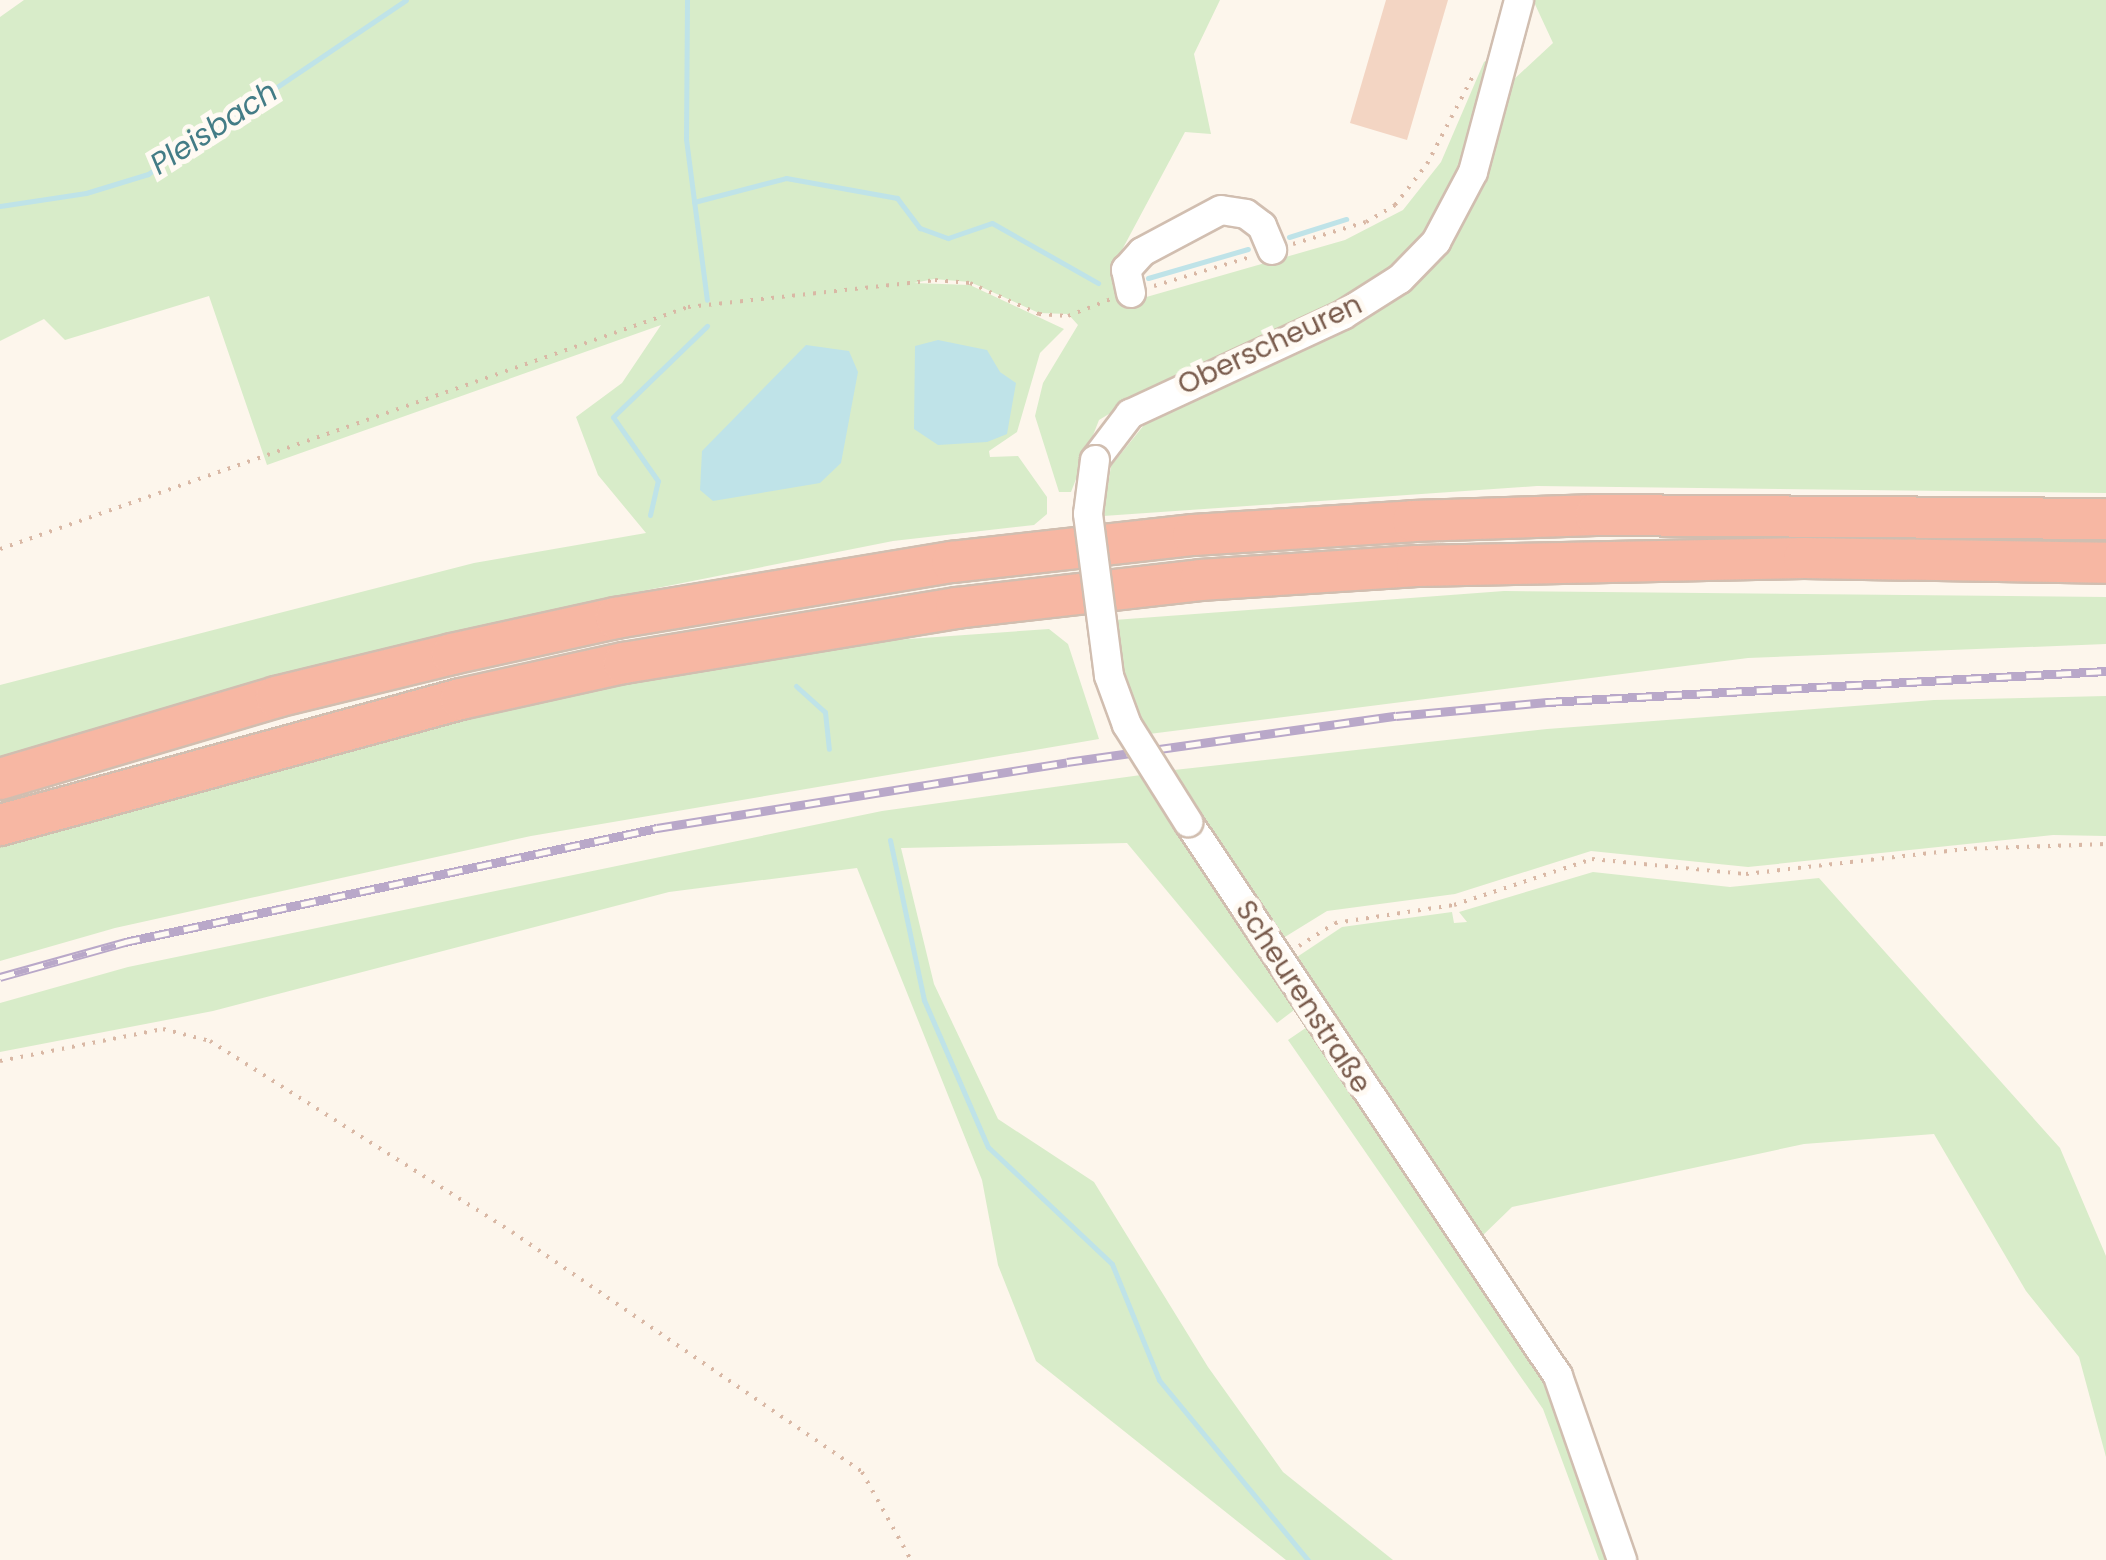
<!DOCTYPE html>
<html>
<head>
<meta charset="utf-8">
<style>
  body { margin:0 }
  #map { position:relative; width:2106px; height:1560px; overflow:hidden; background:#fdf6ec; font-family:Poppins,sans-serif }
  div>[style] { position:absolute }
  .green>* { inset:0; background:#d8ecc9 }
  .water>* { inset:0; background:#bfe3e8 }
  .stream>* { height:5px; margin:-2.5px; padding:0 2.5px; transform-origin:2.5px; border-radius:2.5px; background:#bfe3e8 }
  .building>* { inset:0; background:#f3d5c3 }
  .path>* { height:4px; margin-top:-2px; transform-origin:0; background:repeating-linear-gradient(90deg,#d9b8a5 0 2.5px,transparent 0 10.5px) }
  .roads { filter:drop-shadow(2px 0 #d1beb0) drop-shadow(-2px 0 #d1beb0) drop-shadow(0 2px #d1beb0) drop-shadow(0 -2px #d1beb0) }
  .minor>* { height:28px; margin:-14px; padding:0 14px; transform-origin:14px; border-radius:14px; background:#fff }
  .highway>* { height:40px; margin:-20px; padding:0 20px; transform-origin:20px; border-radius:20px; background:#f7b7a3 }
  .rail>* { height:9px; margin-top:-4.5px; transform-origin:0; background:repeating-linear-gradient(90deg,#fffaf3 0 15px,#b9a8c9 0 30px); box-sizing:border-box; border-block:2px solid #b9a8c9 }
  .bridges { filter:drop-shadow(2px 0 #d1beb0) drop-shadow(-2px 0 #d1beb0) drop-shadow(0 2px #d1beb0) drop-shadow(0 -2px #d1beb0) }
  .minor-bridge>* { height:28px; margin:-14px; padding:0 14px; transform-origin:14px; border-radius:14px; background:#fff }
  span { translate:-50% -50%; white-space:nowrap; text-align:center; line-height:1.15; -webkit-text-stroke:10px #fffaf3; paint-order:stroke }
  .street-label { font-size:28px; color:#7a5c4d }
  .water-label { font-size:30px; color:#437c86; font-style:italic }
</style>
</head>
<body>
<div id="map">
  <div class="green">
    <div style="clip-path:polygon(24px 0,1220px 0,1194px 54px,1211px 134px,1185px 132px,1115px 263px,1122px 304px,1345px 240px,1403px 210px,1441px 162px,1484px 62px,1497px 54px,1467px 159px,1418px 247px,1365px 291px,1147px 391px,1099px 420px,1071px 492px,1059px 492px,1035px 416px,1043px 383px,1078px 325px,1068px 314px,1039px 313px,970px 282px,934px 279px,914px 283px,970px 285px,1064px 329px,1040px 353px,1017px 432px,989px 451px,990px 457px,1018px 456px,1047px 497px,1047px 514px,1034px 525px,893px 541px,587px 602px,0 763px,0 685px,474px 563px,646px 533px,598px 475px,576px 417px,622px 383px,661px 325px,267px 465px,209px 296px,65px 340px,44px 319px,0 341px,0 17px)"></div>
    <div style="clip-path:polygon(1533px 0,2106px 0,2106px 493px,1537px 486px,1103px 516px,1111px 466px,1152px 415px,1443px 253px,1477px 190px,1511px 82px,1553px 43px)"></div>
    <div style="clip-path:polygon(1504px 591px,2106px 597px,2106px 644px,1748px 658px,1149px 734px,1126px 682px,1114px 620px)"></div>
    <div style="clip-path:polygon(1049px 629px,1068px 644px,1099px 739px,531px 836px,115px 928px,0 961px,0 839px,507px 705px,823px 645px)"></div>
    <div style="clip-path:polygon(2106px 696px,2106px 836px,2053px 835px,1748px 867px,1591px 851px,1455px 894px,1327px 911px,1280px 940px,1174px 770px,1547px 729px,1934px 700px)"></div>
    <div style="clip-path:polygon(1141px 775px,1298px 1007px,1277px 1023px,1127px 843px,901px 848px,934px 984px,998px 1119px,1094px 1182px,1208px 1367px,1283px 1472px,1393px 1560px,1286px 1560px,1036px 1361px,998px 1265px,982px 1180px,857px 868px,669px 892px,213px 1011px,0 1052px,0 1003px,128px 967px,882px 811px)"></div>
    <div style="clip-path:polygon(1593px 872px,1730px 887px,1819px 878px,2060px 1148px,2106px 1256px,2106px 1457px,2079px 1357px,2026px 1291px,1934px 1134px,1804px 1144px,1512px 1207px,1478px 1240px,1291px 961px,1342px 927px,1452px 912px,1454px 923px,1467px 922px,1459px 912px)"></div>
    <div style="clip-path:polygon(1310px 1025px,1547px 1383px,1609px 1560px,1599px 1560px,1543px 1409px,1288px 1040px)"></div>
  </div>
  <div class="water">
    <div style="clip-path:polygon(938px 340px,987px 350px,1000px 372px,1016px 383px,1007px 434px,987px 442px,938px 445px,914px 429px,915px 346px)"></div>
    <div style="clip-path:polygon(806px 345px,849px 351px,858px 372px,841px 463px,820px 483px,713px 501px,700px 490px,702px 451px)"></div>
  </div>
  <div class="stream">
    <div style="left:687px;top:0;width:139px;rotate:90.4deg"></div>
    <div style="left:686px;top:139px;width:162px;rotate:82.6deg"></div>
    <div style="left:694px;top:202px;width:95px;rotate:-14.6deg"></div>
    <div style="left:786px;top:178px;width:113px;rotate:10.2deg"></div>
    <div style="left:897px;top:198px;width:38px;rotate:53deg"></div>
    <div style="left:920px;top:228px;width:30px;rotate:20deg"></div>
    <div style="left:948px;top:238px;width:46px;rotate:-18.8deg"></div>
    <div style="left:992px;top:223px;width:122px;rotate:29.5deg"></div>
    <div style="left:0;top:206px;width:87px;rotate:-8.6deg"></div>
    <div style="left:86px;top:193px;width:65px;rotate:-17deg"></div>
    <div style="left:148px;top:174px;width:311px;rotate:-34deg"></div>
    <div style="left:1289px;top:237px;width:60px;rotate:-17.5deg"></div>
    <div style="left:1148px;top:278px;width:104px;rotate:-16.2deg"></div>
    <div style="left:650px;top:515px;width:35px;rotate:-77deg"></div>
    <div style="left:658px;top:481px;width:78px;rotate:-125.1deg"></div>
    <div style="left:613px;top:417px;width:131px;rotate:-44.1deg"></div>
    <div style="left:796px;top:686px;width:39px;rotate:42deg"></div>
    <div style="left:825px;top:712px;width:37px;rotate:84deg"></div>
    <div style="left:890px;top:840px;width:164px;rotate:78deg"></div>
    <div style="left:924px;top:1000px;width:160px;rotate:66.5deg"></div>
    <div style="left:988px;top:1147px;width:170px;rotate:43.3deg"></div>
    <div style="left:1112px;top:1264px;width:125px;rotate:67.9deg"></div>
    <div style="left:1159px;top:1380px;width:234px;rotate:50.4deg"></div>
  </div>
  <div class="building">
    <div style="clip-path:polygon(1386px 0,1448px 0,1407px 140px,1350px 123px)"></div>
  </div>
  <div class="path">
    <div style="left:1293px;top:244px;width:76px;rotate:-16.8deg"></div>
    <div style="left:1366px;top:222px;width:34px;rotate:-30deg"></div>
    <div style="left:1395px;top:205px;width:52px;rotate:-52deg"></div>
    <div style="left:1427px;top:164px;width:104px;rotate:-62.4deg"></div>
    <div style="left:1154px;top:286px;width:100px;rotate:-16.8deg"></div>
    <div style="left:0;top:549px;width:729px;rotate:-19.38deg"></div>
    <div style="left:688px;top:307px;width:248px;rotate:-6.2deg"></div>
    <div style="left:935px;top:280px;width:35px;rotate:5deg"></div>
    <div style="left:970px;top:283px;width:76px;rotate:24.2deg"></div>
    <div style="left:1039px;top:314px;width:29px;rotate:4deg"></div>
    <div style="left:1068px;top:316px;width:46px;rotate:-21.6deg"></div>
    <div style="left:1299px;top:946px;width:43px;rotate:-32.6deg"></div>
    <div style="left:1335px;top:923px;width:120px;rotate:-8.6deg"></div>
    <div style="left:1454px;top:905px;width:145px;rotate:-18.4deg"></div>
    <div style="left:1592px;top:859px;width:155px;rotate:5.6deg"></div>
    <div style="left:1746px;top:874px;width:219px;rotate:-6.5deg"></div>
    <div style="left:1964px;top:849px;width:142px;rotate:-2deg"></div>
    <div style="left:0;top:1061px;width:166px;rotate:-11.1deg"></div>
    <div style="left:163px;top:1029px;width:49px;rotate:14.3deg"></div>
    <div style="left:210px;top:1041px;width:357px;rotate:32.3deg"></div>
    <div style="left:512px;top:1232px;width:424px;rotate:34.4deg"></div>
    <div style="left:862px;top:1472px;width:101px;rotate:60.9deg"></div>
  </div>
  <div class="roads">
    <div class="minor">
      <div style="left:1131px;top:293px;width:24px;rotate:-102deg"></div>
      <div style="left:1126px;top:270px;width:24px;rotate:-48deg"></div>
      <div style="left:1142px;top:252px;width:89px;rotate:-28deg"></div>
      <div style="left:1221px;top:210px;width:25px;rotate:9deg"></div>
      <div style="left:1246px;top:214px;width:20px;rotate:37deg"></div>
      <div style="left:1262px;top:226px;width:26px;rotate:67deg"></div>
      <div style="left:1095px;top:460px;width:58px;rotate:-52.7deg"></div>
      <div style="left:1130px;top:414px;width:235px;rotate:-24.9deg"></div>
      <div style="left:1343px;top:315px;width:67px;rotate:-32.3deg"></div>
      <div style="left:1400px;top:279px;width:52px;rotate:-45.8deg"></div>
      <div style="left:1436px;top:242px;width:79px;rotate:-62.1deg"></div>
      <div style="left:1473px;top:172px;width:178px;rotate:-75deg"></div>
      <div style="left:1188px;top:822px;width:666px;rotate:56.26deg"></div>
      <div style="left:1558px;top:1376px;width:195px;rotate:70.8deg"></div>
    </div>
    <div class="highway">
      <div style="left:0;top:779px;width:288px;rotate:-16.5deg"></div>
      <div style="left:276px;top:697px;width:181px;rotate:-13.7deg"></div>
      <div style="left:452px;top:654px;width:168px;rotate:-12.4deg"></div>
      <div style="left:616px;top:618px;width:341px;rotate:-9.5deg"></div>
      <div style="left:952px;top:562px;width:243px;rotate:-6.4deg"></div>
      <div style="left:1193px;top:535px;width:220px;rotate:-3.6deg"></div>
      <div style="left:1413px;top:521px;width:183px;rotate:-1.9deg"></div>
      <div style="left:1596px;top:515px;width:510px;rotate:0.45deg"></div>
      <div style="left:0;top:825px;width:478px;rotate:-15.3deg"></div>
      <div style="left:461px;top:699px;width:167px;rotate:-12.5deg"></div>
      <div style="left:624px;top:663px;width:337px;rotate:-9.4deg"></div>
      <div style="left:956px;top:608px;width:246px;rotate:-6.5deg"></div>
      <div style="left:1200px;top:580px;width:217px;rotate:-3.7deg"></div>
      <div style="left:1417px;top:566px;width:387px;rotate:-1.2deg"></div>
      <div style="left:1804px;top:558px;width:302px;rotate:0.9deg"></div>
    </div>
  </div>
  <div class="rail">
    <div style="left:0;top:977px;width:130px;rotate:-15.6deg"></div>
    <div style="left:125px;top:942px;width:544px;rotate:-12.09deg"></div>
    <div style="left:657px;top:828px;width:415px;rotate:-9.1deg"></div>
    <div style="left:1067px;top:762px;width:332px;rotate:-8deg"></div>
    <div style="left:1396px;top:716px;width:152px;rotate:-5.3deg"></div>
    <div style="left:1547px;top:702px;width:560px;rotate:-3.17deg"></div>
  </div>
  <div class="bridges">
    <div class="minor-bridge">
      <div style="left:1095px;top:460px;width:54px;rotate:97.4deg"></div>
      <div style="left:1088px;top:514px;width:163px;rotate:82.6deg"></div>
      <div style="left:1109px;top:676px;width:52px;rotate:69.8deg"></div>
      <div style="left:1127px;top:725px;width:115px;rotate:57.8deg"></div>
    </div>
  </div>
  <div class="street-label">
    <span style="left:1270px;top:345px;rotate:-25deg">Oberscheuren</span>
    <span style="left:1303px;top:997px;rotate:57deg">Scheurenstraße</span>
  </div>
  <div class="water-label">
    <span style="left:214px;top:128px;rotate:-33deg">Pleisbach</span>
  </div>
</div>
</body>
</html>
